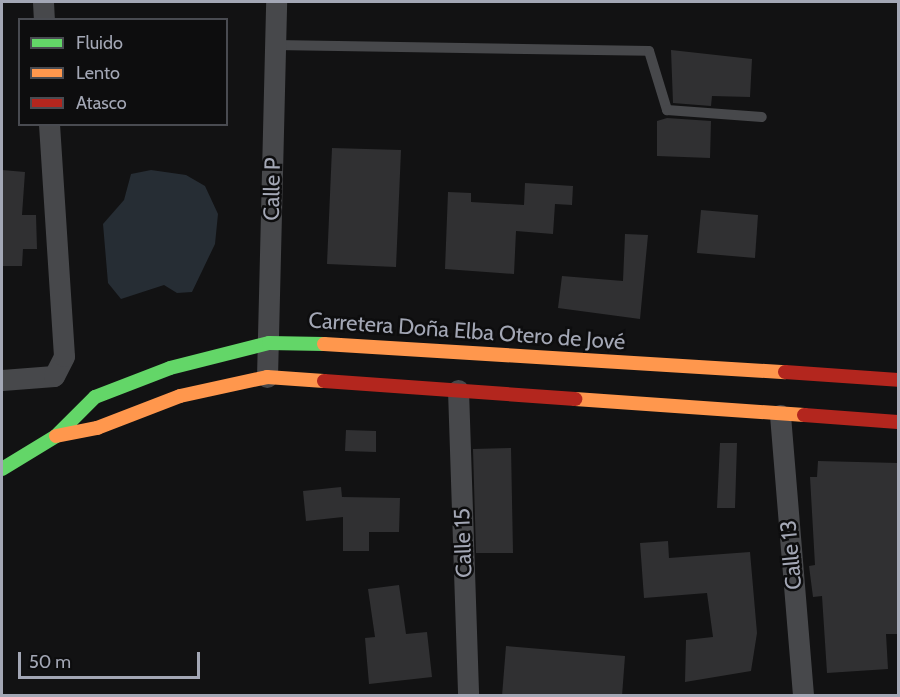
<!DOCTYPE html>
<html>
<head>
<meta charset="utf-8">
<style>
  body { margin:0 }
  #map { position:relative; width:900px; height:697px; overflow:hidden; background:#121213; font-family:Cabin,sans-serif }
  div>[style] { position:absolute }
  .water>* { inset:0; background:#262d34 }
  .building>* { inset:0; background:#303032 }
  .lane>* { height:10px; margin:-5px; padding:0 5px; transform-origin:5px; border-radius:5px; background:#47484b }
  .street>* { height:21px; margin:-10.5px; padding:0 10.5px; transform-origin:10.5px; border-radius:10.5px; background:#47484b }
  .fast>* { height:14px; margin:-7px; padding:0 7px; transform-origin:7px; border-radius:7px; background:#63d668 }
  .slow>* { height:14px; margin:-7px; padding:0 7px; transform-origin:7px; border-radius:7px; background:#ff974d }
  .jam>* { height:14px; margin:-7px; padding:0 7px; transform-origin:7px; border-radius:7px; background:#b3261e }
  span { translate:-50% -50%; white-space:nowrap; text-align:center; line-height:1.15; -webkit-text-stroke:5px #0d0d0e; paint-order:stroke }
  .street-label { font-size:22px; color:#a3a7b5 }
  .frame { position:absolute; inset:0; border:3px solid #a3a7b5; pointer-events:none }
  .legend { position:absolute; left:18px; top:18px; width:210px; height:108px; box-sizing:border-box; background:#0d0d0e; border:2px solid #494b51; margin:0; padding:8px 10px; list-style:none; font-size:18px; color:#a3a7b5 }
  .legend li { display:flex; align-items:center; gap:12px; height:30px }
  .legend b { width:30px; border:2px solid #494b51 }
  .scale { position:absolute; left:18px; top:652px; width:182px; height:27px; box-sizing:border-box; border:3px solid #a3a7b5; border-top:0; padding-left:8px; font-size:18px; line-height:21px; white-space:nowrap; color:#a3a7b5; -webkit-text-stroke:4px #0d0d0e; paint-order:stroke }
</style>
</head>
<body>
<div id="map">
  <div class="water">
    <div style="clip-path:polygon(151px 170px,186px 175px,205px 186px,218px 214px,215px 244px,192px 292px,177px 293px,164px 285px,121px 299px,108px 283px,103px 224px,124px 200px,131px 174px)"></div>
  </div>
  <div class="building">
    <div style="clip-path:polygon(671px 50px,752px 59px,750px 97px,712px 96px,711px 106px,673px 103px)"></div>
    <div style="clip-path:polygon(667px 118px,711px 121px,710px 158px,657px 156px,657px 121px)"></div>
    <div style="clip-path:polygon(332px 148px,401px 150px,396px 267px,327px 264px)"></div>
    <div style="clip-path:polygon(2px 170px,25px 172px,22px 215px,36px 215px,37px 249px,23px 249px,22px 266px,2px 266px)"></div>
    <div style="clip-path:polygon(525px 183px,573px 186px,572px 205px,555px 204px,553px 234px,516px 231px,514px 274px,445px 269px,448px 192px,471px 193px,471px 202px,524px 205px)"></div>
    <div style="clip-path:polygon(701px 210px,758px 215px,755px 258px,697px 253px)"></div>
    <div style="clip-path:polygon(625px 234px,648px 235px,640px 319px,558px 308px,562px 276px,623px 281px)"></div>
    <div style="clip-path:polygon(346px 430px,376px 431px,376px 452px,345px 451px)"></div>
    <div style="clip-path:polygon(720px 443px,737px 443px,735px 508px,717px 508px)"></div>
    <div style="clip-path:polygon(511px 448px,513px 553px,476px 553px,473px 449px)"></div>
    <div style="clip-path:polygon(818px 461px,898px 463px,898px 634px,886px 634px,888px 669px,827px 673px,822px 596px,813px 597px,809px 566px,815px 565px,810px 477px,817px 477px)"></div>
    <div style="clip-path:polygon(341px 487px,342px 497px,400px 498px,399px 532px,369px 532px,369px 551px,343px 551px,343px 517px,306px 521px,303px 491px)"></div>
    <div style="clip-path:polygon(668px 541px,669px 558px,750px 552px,757px 633px,751px 671px,685px 682px,686px 640px,713px 637px,707px 593px,644px 598px,640px 543px)"></div>
    <div style="clip-path:polygon(399px 585px,406px 634px,427px 632px,432px 677px,369px 684px,365px 638px,375px 637px,368px 589px)"></div>
    <div style="clip-path:polygon(506px 646px,625px 656px,622px 696px,502px 696px)"></div>
  </div>
  <div class="lane">
    <div style="left:275px;top:45px;width:374px;rotate:0.9deg"></div>
    <div style="left:649px;top:51px;width:62px;rotate:73deg"></div>
    <div style="left:667px;top:110px;width:95px;rotate:4.2deg"></div>
  </div>
  <div class="street">
    <div style="left:43px;top:2px;width:18px;rotate:87deg"></div>
    <div style="left:267px;top:377px;width:375px;rotate:-88.6deg"></div>
    <div style="left:2px;top:380px;width:52px;rotate:-4.4deg"></div>
    <div style="left:54px;top:376px;width:22px;rotate:-63deg"></div>
    <div style="left:64px;top:356px;width:232px;rotate:-93.7deg"></div>
    <div style="left:458px;top:390px;width:306px;rotate:88.1deg"></div>
    <div style="left:780px;top:415px;width:282px;rotate:85.3deg"></div>
  </div>
  <div class="fast">
    <div style="left:2px;top:469px;width:63px;rotate:-31.4deg"></div>
    <div style="left:56px;top:436px;width:55px;rotate:-45deg"></div>
    <div style="left:95px;top:397px;width:80px;rotate:-21.1deg"></div>
    <div style="left:170px;top:368px;width:102px;rotate:-14.2deg"></div>
    <div style="left:269px;top:343px;width:55px;rotate:1deg"></div>
  </div>
  <div class="slow">
    <div style="left:324px;top:344px;width:462px;rotate:3.5deg"></div>
    <div style="left:575px;top:399px;width:230px;rotate:4deg"></div>
    <div style="left:56px;top:436px;width:42px;rotate:-11deg"></div>
    <div style="left:97px;top:428px;width:89px;rotate:-21.1deg"></div>
    <div style="left:180px;top:396px;width:89px;rotate:-12.3deg"></div>
    <div style="left:267px;top:377px;width:57px;rotate:4deg"></div>
  </div>
  <div class="jam">
    <div style="left:785px;top:372px;width:113px;rotate:4deg"></div>
    <div style="left:324px;top:381px;width:252px;rotate:4.1deg"></div>
    <div style="left:804px;top:415px;width:94px;rotate:4.3deg"></div>
  </div>
  <div class="street-label">
    <span style="left:272px;top:189px;rotate:-89deg">Calle P</span>
    <span style="left:467px;top:331px;rotate:4deg">Carretera Doña Elba Otero de Jové</span>
    <span style="left:463px;top:543px;rotate:-92deg">Calle 15</span>
    <span style="left:791px;top:555px;rotate:-95deg">Calle 13</span>
  </div>
  <div class="frame"></div>
  <ul class="legend">
  <li><b style="height:8px;background:#63d668"></b>Fluido</li>
  <li><b style="height:8px;background:#ff974d"></b>Lento</li>
  <li><b style="height:8px;background:#b3261e"></b>Atasco</li>
  </ul>
  <div class="scale">50 m</div>
</div>
</body>
</html>
